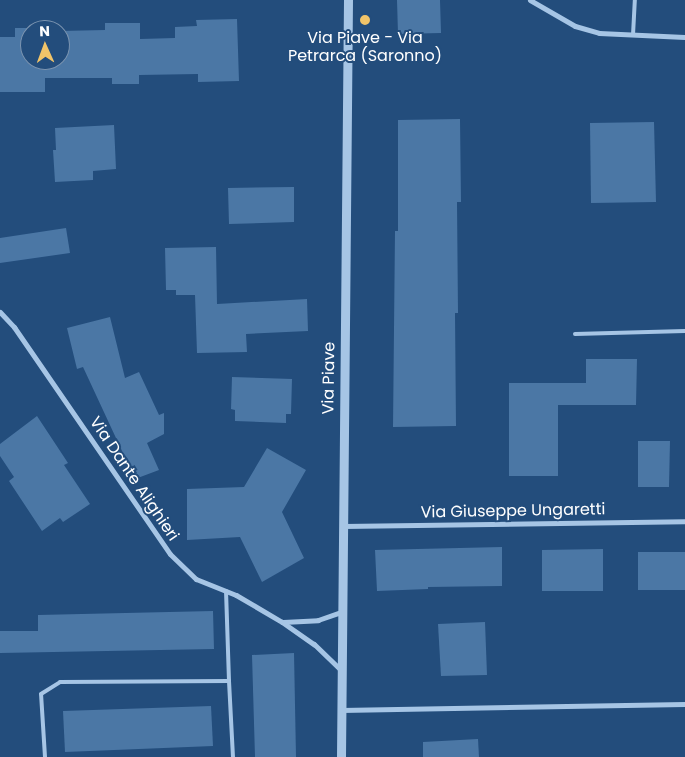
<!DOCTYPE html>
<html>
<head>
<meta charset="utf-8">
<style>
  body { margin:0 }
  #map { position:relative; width:685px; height:757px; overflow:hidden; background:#234d7c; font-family:Poppins,sans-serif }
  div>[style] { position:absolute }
  .building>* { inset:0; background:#4b77a5 }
  .service>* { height:4px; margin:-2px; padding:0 2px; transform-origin:2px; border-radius:2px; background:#a6c5e5 }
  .minor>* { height:5px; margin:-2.5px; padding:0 2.5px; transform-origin:2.5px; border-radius:2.5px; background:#a6c5e5 }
  .tertiary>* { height:9px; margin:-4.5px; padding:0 4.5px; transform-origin:4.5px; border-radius:4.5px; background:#a6c5e5 }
  .dots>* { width:14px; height:14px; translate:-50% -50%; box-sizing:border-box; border:2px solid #234d7c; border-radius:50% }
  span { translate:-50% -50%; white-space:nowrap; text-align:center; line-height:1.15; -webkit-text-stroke:4px #234d7c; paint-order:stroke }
  .poi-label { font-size:16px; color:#fff }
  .street-label { font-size:16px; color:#fff }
  .north { position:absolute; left:20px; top:20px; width:50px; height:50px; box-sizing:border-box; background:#234d7c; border:1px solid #7b94b0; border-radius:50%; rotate:358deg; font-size:14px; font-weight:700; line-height:20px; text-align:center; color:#fff }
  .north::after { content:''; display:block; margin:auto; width:18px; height:22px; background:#f1c469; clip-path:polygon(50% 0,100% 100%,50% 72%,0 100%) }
</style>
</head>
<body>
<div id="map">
  <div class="building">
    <div style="clip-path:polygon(397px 0,440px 0,441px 33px,398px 34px)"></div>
    <div style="clip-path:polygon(237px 19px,239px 81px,198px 82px,198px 74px,139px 75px,139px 84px,112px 84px,112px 78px,45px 78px,45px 92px,0 92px,0 37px,15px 37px,15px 28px,45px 28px,30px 30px,30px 60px,60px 60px,60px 31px,105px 30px,105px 23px,140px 23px,140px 39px,175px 38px,175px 27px,197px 26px,196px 20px)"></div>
    <div style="clip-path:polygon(460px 119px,461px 202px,457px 202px,458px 313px,455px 313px,456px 426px,393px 427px,395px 231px,398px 231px,398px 120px)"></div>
    <div style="clip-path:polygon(654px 122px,656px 202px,591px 203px,590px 123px)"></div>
    <div style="clip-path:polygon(114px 125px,116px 169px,93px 171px,93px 180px,55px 182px,53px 150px,56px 150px,55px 128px)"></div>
    <div style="clip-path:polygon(294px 187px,294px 222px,229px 224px,228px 188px)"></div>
    <div style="clip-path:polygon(66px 228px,70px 253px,0 263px,0 238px)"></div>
    <div style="clip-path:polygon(216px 247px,217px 304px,307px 299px,308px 331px,246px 334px,247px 352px,197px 353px,195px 295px,176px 295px,176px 290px,166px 290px,165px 248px)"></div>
    <div style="clip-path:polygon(110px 317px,125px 378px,139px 372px,159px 415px,164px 413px,164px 434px,147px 443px,159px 470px,135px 479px,83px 367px,77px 369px,67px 328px)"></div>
    <div style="clip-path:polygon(586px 359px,637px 359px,636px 405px,558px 405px,558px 476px,509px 476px,509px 383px,586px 383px)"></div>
    <div style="clip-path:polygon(232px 377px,292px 379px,291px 414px,286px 414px,286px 423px,235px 421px,235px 410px,231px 409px)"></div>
    <div style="clip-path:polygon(37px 416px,68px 463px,64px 465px,90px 504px,63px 522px,60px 518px,42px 531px,9px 481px,14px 477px,0 456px,0 444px)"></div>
    <div style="clip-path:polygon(638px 441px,670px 441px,669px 487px,638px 487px)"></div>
    <div style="clip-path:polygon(267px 448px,306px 470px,282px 512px,304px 558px,262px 582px,240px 537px,187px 540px,187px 489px,244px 487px)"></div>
    <div style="clip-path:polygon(502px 547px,502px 586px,428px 587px,428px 589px,377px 591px,375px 550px)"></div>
    <div style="clip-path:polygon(603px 549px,603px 591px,542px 591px,542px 550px)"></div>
    <div style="clip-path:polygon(638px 552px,685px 552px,685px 590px,638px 590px)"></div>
    <div style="clip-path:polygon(213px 611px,214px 649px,0 653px,0 631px,38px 631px,38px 615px)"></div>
    <div style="clip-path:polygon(485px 622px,487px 675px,441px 676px,438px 624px)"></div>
    <div style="clip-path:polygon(294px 653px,296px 757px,255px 757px,252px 655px)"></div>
    <div style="clip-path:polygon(211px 706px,213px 746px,65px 752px,63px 711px)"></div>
    <div style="clip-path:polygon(478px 739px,479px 757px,423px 757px,423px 742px)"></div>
  </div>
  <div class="service">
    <div style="left:633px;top:35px;width:35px;rotate:-87deg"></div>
    <div style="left:575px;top:334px;width:110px;rotate:-1.6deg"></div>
    <div style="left:229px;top:681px;width:76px;rotate:87deg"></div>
    <div style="left:45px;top:757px;width:63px;rotate:-93.6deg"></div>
    <div style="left:41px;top:694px;width:22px;rotate:-32deg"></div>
    <div style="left:60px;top:682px;width:169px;rotate:-0.3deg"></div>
    <div style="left:229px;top:681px;width:90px;rotate:-91.9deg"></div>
  </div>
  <div class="minor">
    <div style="left:530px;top:0;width:52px;rotate:30deg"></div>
    <div style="left:575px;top:26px;width:25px;rotate:16deg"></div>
    <div style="left:599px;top:33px;width:86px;rotate:2.7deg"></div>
    <div style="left:0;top:312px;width:21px;rotate:47deg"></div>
    <div style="left:14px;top:327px;width:275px;rotate:55.5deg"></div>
    <div style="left:170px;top:554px;width:36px;rotate:44deg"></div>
    <div style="left:196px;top:579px;width:43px;rotate:21.8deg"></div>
    <div style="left:236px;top:595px;width:53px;rotate:30.4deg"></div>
    <div style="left:282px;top:622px;width:39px;rotate:35deg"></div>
    <div style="left:314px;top:644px;width:37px;rotate:44deg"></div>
    <div style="left:343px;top:526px;width:342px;rotate:-0.8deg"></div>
    <div style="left:283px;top:622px;width:35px;rotate:-3deg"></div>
    <div style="left:318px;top:620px;width:24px;rotate:-19deg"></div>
    <div style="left:341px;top:710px;width:344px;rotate:-1deg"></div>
  </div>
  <div class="tertiary">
    <div style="left:341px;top:757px;width:757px;rotate:-89.47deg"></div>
  </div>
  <div class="dots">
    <div style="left:365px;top:20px;background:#f1c469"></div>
  </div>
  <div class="poi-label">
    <span style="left:365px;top:47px">Via Piave - Via<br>Petrarca (Saronno)</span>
  </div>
  <div class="street-label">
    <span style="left:329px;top:378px;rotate:-89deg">Via Piave</span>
    <span style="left:134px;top:479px;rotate:56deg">Via Dante Alighieri</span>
    <span style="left:513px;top:511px;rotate:-1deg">Via Giuseppe Ungaretti</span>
  </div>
  <div class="north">N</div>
</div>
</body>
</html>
